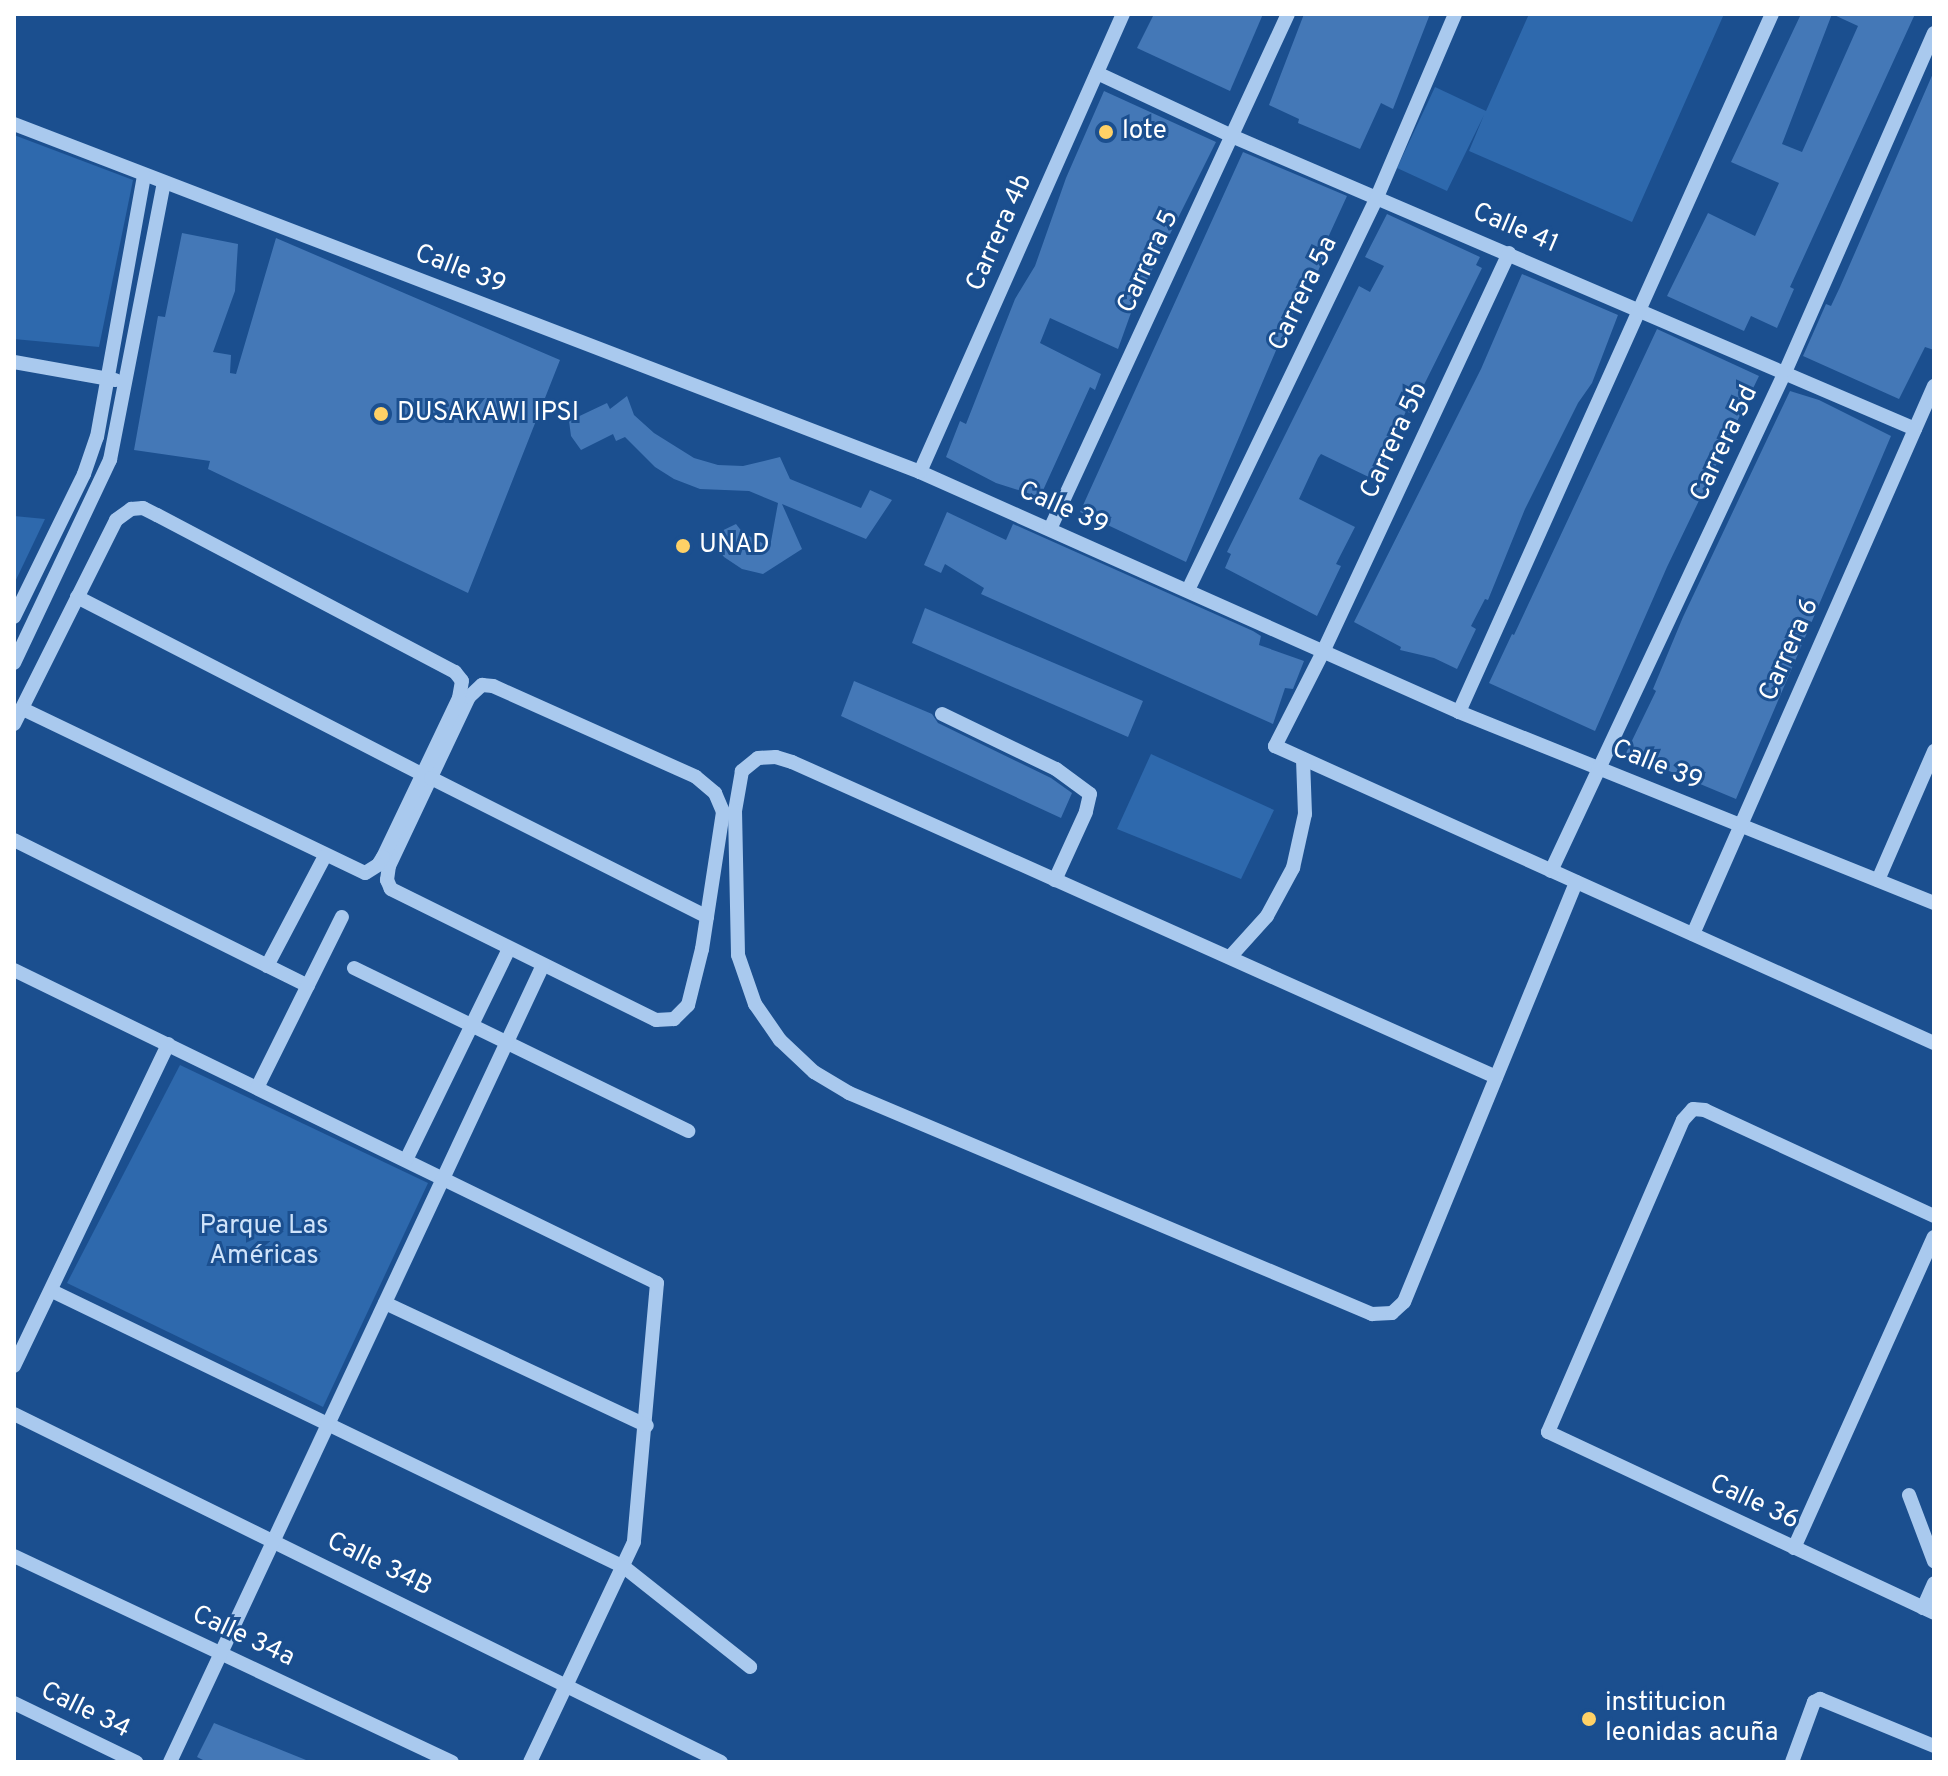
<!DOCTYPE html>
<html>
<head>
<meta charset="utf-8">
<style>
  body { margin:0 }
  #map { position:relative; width:1948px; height:1776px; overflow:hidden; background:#1b4f8f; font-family:Overpass,sans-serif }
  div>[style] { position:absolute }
  .green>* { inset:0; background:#2e69ad }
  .building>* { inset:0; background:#4478b7 }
  .minor>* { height:14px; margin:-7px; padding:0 7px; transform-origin:7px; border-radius:7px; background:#a9c9ee }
  .dots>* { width:22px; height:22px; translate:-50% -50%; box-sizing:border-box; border:4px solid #1b4f8f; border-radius:50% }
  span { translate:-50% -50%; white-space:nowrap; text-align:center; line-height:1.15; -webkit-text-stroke:6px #1b4f8f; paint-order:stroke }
  .poi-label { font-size:26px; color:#fff }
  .left { translate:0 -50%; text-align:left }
  .street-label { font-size:26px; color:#fff }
  .park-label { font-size:26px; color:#cfe3fa }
  .frame { position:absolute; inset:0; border:16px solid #fff; pointer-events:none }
</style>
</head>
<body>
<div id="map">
  <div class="green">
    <div style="clip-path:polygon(1529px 14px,1724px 14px,1632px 222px,1469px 151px,1484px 115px,1447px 191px,1397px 168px,1435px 87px,1486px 111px)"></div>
    <div style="clip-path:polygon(14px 135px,133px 180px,99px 347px,14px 339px)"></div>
    <div style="clip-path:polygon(14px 516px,45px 519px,14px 584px)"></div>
    <div style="clip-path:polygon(1151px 754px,1274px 810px,1241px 879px,1117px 829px)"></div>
    <div style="clip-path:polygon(180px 1065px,428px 1183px,323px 1407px,67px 1283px)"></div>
  </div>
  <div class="building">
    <div style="clip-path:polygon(1154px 14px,1263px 14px,1230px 91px,1137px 48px)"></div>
    <div style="clip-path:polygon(1304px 14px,1430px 14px,1393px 109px,1381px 103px,1360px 149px,1298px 123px,1299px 119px,1269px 105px)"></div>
    <div style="clip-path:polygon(evenodd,1801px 14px,1915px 14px,1790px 287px,1794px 289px,1777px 328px,1751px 316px,1744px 331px,1667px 296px,1708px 213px,1755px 236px,1779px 183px,1731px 162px,1801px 14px,1832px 14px,1858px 26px,1802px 152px,1782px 144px,1832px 14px)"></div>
    <div style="clip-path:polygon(1934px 71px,1934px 350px,1925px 347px,1899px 399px,1803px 356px,1826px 304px,1831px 306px,1840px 287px)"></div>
    <div style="clip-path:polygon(1104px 91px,1216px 142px,1132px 310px,1118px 349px,1050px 318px,1040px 343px,1101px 374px,1095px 390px,1090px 387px,1040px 497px,996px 483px,946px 457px,960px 421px,966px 424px,1015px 299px,1035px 266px,1066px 178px)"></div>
    <div style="clip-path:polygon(1243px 152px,1347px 196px,1320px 255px,1324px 257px,1316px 276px,1311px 274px,1277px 348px,1186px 562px,1080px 512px)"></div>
    <div style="clip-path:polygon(1387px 214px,1480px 257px,1476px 265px,1482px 268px,1410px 413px,1406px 411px,1377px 481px,1321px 454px,1318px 458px,1299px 499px,1355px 527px,1336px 564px,1341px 566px,1317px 616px,1225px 568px,1231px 554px,1227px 552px,1359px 286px,1370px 292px,1384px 266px,1365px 257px)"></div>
    <div style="clip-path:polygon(182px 233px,238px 244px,235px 291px,213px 352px,231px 355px,230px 373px,236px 374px,276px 238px,560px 360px,468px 593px,208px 469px,210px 461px,134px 450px,158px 316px,165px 317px)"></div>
    <div style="clip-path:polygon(1522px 274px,1618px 315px,1592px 383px,1578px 403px,1525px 509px,1488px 600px,1485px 599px,1471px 626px,1476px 629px,1457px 669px,1434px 658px,1400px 650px,1401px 647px,1354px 622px,1481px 369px)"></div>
    <div style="clip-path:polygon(1657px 329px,1759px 376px,1667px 567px,1595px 731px,1489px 683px,1512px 634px,1514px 635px)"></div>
    <div style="clip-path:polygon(1790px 391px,1819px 400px,1891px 436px,1736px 799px,1626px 753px,1656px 691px,1653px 689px,1683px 617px)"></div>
    <div style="clip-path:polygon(627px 396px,634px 415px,654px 433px,694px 458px,718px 465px,743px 466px,780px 457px,790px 479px,861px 508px,870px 490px,892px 500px,866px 539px,782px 504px,802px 549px,763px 574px,742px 569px,724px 557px,709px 537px,736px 524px,743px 533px,770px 547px,778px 503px,749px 491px,700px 489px,674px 479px,655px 467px,625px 437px,616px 441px,613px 434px,581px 450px,571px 436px,569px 421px,607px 403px,610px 409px)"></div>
    <div style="clip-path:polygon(947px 512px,1006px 540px,1013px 524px,1253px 631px,1261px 636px,1259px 645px,1304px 661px,1293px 689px,1285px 688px,1273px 724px,981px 594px,984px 588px,945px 564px,941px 573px,924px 565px)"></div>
    <div style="clip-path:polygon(925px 608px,1143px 701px,1128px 737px,912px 643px)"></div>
    <div style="clip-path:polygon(854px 681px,932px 714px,938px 723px,1051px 778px,1072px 793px,1061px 818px,841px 716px)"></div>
    <div style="clip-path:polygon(214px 1723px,306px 1760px,306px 1762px,207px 1762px,197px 1757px)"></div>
  </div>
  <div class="minor">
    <div style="left:1097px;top:73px;width:151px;rotate:25deg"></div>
    <div style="left:1234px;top:137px;width:741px;rotate:23.21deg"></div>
    <div style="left:14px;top:124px;width:971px;rotate:21.01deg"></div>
    <div style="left:920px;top:472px;width:590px;rotate:24deg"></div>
    <div style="left:1459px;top:712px;width:512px;rotate:21.91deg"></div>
    <div style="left:1509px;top:253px;width:438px;rotate:115deg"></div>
    <div style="left:1324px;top:650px;width:108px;rotate:117deg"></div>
    <div style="left:1275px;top:746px;width:723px;rotate:24.26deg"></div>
    <div style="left:14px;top:362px;width:103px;rotate:10.1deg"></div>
    <div style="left:920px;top:472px;width:501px;rotate:-66.1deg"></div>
    <div style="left:1050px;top:529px;width:567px;rotate:-65.2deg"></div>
    <div style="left:1188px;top:590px;width:436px;rotate:-64.3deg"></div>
    <div style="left:1377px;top:197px;width:199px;rotate:-66.9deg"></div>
    <div style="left:77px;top:597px;width:387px;rotate:27.2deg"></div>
    <div style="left:14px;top:617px;width:159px;rotate:-63.9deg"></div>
    <div style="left:84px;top:474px;width:39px;rotate:-71deg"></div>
    <div style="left:97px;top:437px;width:266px;rotate:-79.8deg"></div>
    <div style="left:14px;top:663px;width:225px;rotate:-64.7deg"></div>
    <div style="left:110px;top:460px;width:282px;rotate:-79deg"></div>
    <div style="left:482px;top:685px;width:11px;rotate:5deg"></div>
    <div style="left:493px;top:686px;width:222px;rotate:24.1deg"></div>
    <div style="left:696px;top:777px;width:25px;rotate:40deg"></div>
    <div style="left:715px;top:793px;width:21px;rotate:67deg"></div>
    <div style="left:723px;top:812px;width:139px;rotate:98.7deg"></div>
    <div style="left:702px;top:949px;width:58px;rotate:104deg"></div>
    <div style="left:688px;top:1005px;width:20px;rotate:135deg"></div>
    <div style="left:674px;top:1019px;width:18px;rotate:177deg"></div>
    <div style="left:656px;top:1020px;width:296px;rotate:-153.7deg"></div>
    <div style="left:391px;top:889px;width:10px;rotate:-114deg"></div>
    <div style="left:387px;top:880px;width:14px;rotate:-82deg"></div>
    <div style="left:389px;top:866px;width:187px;rotate:-64.7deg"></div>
    <div style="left:469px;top:697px;width:18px;rotate:-43deg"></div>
    <div style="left:1459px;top:712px;width:765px;rotate:-65.85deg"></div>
    <div style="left:942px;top:714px;width:127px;rotate:25.8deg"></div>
    <div style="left:1056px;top:769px;width:42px;rotate:36.3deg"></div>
    <div style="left:1090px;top:794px;width:18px;rotate:103deg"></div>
    <div style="left:1086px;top:812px;width:75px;rotate:114.5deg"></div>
    <div style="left:14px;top:724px;width:228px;rotate:-63.4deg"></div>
    <div style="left:116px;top:520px;width:19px;rotate:-36deg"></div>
    <div style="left:131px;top:509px;width:12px;rotate:-5deg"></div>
    <div style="left:143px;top:508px;width:16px;rotate:27deg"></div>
    <div style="left:157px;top:515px;width:337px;rotate:27.8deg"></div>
    <div style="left:455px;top:672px;width:11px;rotate:52deg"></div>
    <div style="left:462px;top:681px;width:17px;rotate:100deg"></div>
    <div style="left:459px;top:698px;width:176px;rotate:115.5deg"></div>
    <div style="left:383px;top:857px;width:9px;rotate:122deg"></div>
    <div style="left:378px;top:865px;width:15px;rotate:148deg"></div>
    <div style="left:365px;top:873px;width:380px;rotate:-154.4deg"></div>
    <div style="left:431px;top:778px;width:309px;rotate:26.7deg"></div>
    <div style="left:14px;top:840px;width:328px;rotate:26.4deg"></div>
    <div style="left:1551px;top:871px;width:553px;rotate:-64.87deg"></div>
    <div style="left:1786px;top:370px;width:368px;rotate:-66.3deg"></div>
    <div style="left:1878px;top:880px;width:141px;rotate:-66.5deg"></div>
    <div style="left:1693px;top:934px;width:599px;rotate:-66.26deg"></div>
    <div style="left:1230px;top:957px;width:55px;rotate:-47.9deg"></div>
    <div style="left:1267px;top:916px;width:55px;rotate:-61.6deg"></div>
    <div style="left:1293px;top:868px;width:55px;rotate:-77.5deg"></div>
    <div style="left:1305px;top:814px;width:55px;rotate:-92.1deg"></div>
    <div style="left:267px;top:966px;width:124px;rotate:-62.2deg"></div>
    <div style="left:354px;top:968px;width:372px;rotate:26deg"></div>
    <div style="left:14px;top:970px;width:715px;rotate:25.96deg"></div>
    <div style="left:657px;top:1283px;width:260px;rotate:95.1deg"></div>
    <div style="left:634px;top:1542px;width:243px;rotate:115.3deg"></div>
    <div style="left:1496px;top:1077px;width:771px;rotate:-155.89deg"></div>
    <div style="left:792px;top:762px;width:17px;rotate:-163deg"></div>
    <div style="left:776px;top:757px;width:18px;rotate:177deg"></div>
    <div style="left:758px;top:758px;width:21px;rotate:141deg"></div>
    <div style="left:742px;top:771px;width:41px;rotate:99.9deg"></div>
    <div style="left:735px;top:811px;width:144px;rotate:88.8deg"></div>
    <div style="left:738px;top:955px;width:52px;rotate:70.9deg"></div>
    <div style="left:755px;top:1004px;width:44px;rotate:55.2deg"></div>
    <div style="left:780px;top:1040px;width:47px;rotate:43.3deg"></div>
    <div style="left:814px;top:1072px;width:41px;rotate:31deg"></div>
    <div style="left:849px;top:1093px;width:568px;rotate:22.91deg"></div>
    <div style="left:1372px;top:1314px;width:20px;rotate:-3deg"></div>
    <div style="left:1392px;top:1313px;width:16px;rotate:-43deg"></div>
    <div style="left:1404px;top:1302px;width:454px;rotate:-67.7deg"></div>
    <div style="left:257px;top:1088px;width:191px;rotate:-63.6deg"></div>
    <div style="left:406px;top:1160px;width:235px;rotate:-64deg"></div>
    <div style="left:1934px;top:1216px;width:252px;rotate:-155.2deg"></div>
    <div style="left:1705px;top:1110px;width:12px;rotate:-175deg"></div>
    <div style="left:1693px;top:1109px;width:15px;rotate:132deg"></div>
    <div style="left:1683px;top:1120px;width:340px;rotate:113.4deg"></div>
    <div style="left:1548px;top:1432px;width:426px;rotate:25.1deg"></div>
    <div style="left:52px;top:1291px;width:635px;rotate:25.76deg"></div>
    <div style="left:624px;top:1567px;width:161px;rotate:38.4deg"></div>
    <div style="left:385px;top:1303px;width:289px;rotate:25.1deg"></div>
    <div style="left:14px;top:1366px;width:357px;rotate:-64.4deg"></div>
    <div style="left:14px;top:1414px;width:788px;rotate:26.21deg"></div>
    <div style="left:1909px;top:1495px;width:71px;rotate:69.3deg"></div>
    <div style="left:1794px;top:1548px;width:341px;rotate:-65.8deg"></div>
    <div style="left:14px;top:1556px;width:484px;rotate:25.2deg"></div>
    <div style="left:1923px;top:1608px;width:27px;rotate:-66deg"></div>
    <div style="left:14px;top:1703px;width:136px;rotate:25.8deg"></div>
    <div style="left:170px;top:1762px;width:880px;rotate:-64.92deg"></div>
    <div style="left:1792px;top:1762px;width:64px;rotate:-69.9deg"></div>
    <div style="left:1814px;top:1702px;width:7px;rotate:-27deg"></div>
    <div style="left:1820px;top:1699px;width:123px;rotate:22.4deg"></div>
  </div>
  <div class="dots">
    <div style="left:1106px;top:132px;background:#ffd166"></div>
    <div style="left:381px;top:414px;background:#ffd166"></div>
    <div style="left:683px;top:546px;background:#ffd166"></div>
    <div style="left:1589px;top:1719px;background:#ffd166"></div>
  </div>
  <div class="poi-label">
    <span class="left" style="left:1122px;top:132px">lote</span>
    <span class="left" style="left:397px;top:414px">DUSAKAWI IPSI</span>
    <span class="left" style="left:699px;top:546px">UNAD</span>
    <span class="left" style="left:1605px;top:1719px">institucion<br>leonidas acuña</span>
  </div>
  <div class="street-label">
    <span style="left:1515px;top:229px;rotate:23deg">Calle 41</span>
    <span style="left:1000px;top:233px;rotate:-66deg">Carrera 4b</span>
    <span style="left:1149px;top:262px;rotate:-65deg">Carrera 5</span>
    <span style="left:460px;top:270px;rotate:21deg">Calle 39</span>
    <span style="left:1304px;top:294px;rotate:-64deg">Carrera 5a</span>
    <span style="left:1395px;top:441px;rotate:-65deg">Carrera 5b</span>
    <span style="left:1725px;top:444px;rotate:-65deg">Carrera 5d</span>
    <span style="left:1063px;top:509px;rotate:24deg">Calle 39</span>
    <span style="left:1790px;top:650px;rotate:-66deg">Carrera 6</span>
    <span style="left:1657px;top:766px;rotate:22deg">Calle 39</span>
    <span style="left:1754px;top:1503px;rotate:25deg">Calle 36</span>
    <span style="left:379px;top:1565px;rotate:26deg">Calle 34B</span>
    <span style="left:243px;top:1637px;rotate:25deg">Calle 34a</span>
    <span style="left:85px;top:1711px;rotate:26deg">Calle 34</span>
  </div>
  <div class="park-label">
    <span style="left:264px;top:1242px">Parque Las<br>Américas</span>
  </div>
  <div class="frame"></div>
</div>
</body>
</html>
